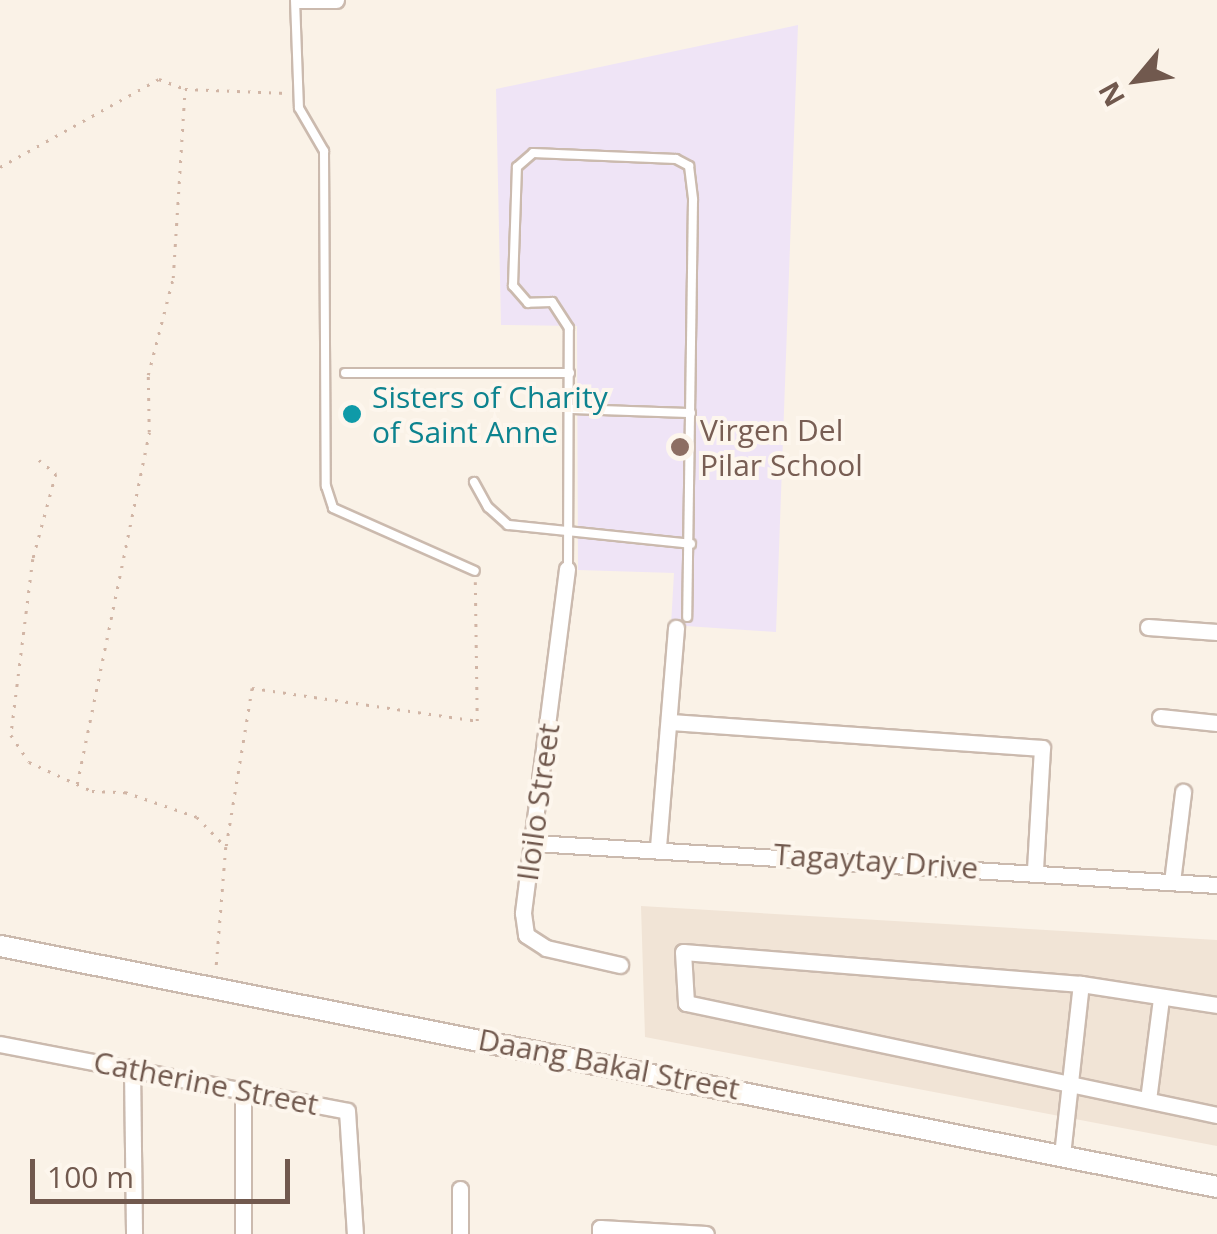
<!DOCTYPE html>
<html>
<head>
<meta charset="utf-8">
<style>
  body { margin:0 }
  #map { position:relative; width:1217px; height:1234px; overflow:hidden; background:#faf2e7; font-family:"Open Sans",sans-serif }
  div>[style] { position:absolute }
  .residential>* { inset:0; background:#f1e4d6 }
  .education>* { inset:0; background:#efe4f6 }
  .path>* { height:2.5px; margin-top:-1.25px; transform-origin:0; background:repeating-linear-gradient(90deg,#d1b5a5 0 2.5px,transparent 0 10.5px) }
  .roads { filter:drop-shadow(2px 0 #cbbaae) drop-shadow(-2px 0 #cbbaae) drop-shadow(0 2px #cbbaae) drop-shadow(0 -2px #cbbaae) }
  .service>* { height:8px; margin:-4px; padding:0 4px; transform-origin:4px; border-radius:4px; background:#fff }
  .minor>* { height:15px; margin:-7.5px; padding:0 7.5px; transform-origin:7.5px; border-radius:7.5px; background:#fff }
  .tertiary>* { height:20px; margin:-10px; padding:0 10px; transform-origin:10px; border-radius:10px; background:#fff }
  .dots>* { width:28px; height:28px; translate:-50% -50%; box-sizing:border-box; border:5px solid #fdf6ed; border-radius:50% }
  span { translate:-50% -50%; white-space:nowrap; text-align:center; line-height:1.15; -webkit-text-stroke:8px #fdf6ed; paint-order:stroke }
  .culture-label { font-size:30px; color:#0d838f }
  .left { translate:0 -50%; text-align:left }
  .education-label { font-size:30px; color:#785e54 }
  .street-label { font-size:30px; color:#71594e }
  .north { position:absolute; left:1087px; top:30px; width:100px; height:100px; -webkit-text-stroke:8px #fdf6ed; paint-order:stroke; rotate:241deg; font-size:28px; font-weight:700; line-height:40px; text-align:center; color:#71594e }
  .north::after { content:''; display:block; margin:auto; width:35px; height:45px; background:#71594e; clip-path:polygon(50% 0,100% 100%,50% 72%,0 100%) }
  .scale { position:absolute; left:30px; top:1159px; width:260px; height:45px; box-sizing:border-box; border:5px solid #71594e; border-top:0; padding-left:12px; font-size:30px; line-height:35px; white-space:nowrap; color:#71594e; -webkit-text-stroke:8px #fdf6ed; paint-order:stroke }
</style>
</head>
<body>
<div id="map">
  <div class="residential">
    <div style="clip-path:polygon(641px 906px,1217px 940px,1217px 1146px,645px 1037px)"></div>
  </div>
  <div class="education">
    <div style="clip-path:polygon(798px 25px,776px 632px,671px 625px,674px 573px,578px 570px,577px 326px,501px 325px,496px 89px)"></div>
  </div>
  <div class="path">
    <div style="left:0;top:167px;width:182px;rotate:-29deg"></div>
    <div style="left:159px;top:79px;width:28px;rotate:21deg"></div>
    <div style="left:185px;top:89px;width:102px;rotate:2.2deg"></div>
    <div style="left:39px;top:460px;width:22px;rotate:39deg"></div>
    <div style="left:56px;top:474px;width:88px;rotate:105.1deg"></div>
    <div style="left:33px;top:559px;width:177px;rotate:97.1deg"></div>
    <div style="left:11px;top:735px;width:32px;rotate:56deg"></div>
    <div style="left:29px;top:762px;width:69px;rotate:24.7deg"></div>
    <div style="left:92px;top:791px;width:33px;rotate:2deg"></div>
    <div style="left:125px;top:792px;width:76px;rotate:19.1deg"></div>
    <div style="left:197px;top:817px;width:42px;rotate:46deg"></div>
    <div style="left:226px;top:847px;width:123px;rotate:94.6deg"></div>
    <div style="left:77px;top:784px;width:359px;rotate:-78.4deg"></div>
    <div style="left:149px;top:432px;width:57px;rotate:-91deg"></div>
    <div style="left:148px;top:375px;width:100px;rotate:-75.5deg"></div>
    <div style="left:173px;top:278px;width:189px;rotate:-86.4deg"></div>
    <div style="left:226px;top:846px;width:160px;rotate:-80.7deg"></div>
    <div style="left:252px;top:688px;width:227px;rotate:8.3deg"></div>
    <div style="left:477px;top:721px;width:139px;rotate:-90.8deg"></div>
  </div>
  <div class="roads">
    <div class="service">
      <div style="left:295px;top:0;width:108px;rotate:87.9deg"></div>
      <div style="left:299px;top:108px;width:50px;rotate:59.8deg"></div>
      <div style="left:324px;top:151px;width:335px;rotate:89.7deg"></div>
      <div style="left:326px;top:486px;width:23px;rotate:72deg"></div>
      <div style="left:333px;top:508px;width:155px;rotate:23.9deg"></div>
      <div style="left:345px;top:373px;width:225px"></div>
      <div style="left:569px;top:409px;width:122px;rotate:1.9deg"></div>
      <div style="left:474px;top:482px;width:29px;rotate:61deg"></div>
      <div style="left:488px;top:507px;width:27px;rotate:42deg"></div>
      <div style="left:508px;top:525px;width:184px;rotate:5.9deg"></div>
      <div style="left:568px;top:568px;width:240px;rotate:-89.8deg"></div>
      <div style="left:569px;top:328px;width:31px;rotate:-123deg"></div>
      <div style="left:552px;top:302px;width:24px;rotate:178deg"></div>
      <div style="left:528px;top:303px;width:23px;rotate:-131deg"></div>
      <div style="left:513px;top:286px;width:119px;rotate:-88.1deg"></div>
      <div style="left:517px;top:167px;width:21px;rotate:-41deg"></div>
      <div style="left:533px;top:153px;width:143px;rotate:2.4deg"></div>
      <div style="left:676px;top:159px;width:15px;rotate:28deg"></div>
      <div style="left:689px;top:166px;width:34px;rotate:83deg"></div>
      <div style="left:693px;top:200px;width:417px;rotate:90.8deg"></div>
    </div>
    <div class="minor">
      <div style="left:299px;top:0;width:37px"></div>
      <div style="left:567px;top:569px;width:347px;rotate:97.3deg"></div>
      <div style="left:523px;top:913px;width:22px;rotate:82deg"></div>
      <div style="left:526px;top:935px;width:24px;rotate:33deg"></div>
      <div style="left:546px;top:948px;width:76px;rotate:12.9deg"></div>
      <div style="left:1148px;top:627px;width:69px;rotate:4.1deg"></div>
      <div style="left:1160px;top:717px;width:57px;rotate:6deg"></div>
      <div style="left:671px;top:722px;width:372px;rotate:4deg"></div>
      <div style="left:1042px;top:748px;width:123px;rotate:93.3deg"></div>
      <div style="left:534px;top:843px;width:684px;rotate:3.52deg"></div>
      <div style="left:658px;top:847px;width:220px;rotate:-85.3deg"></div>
      <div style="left:1172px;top:882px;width:91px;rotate:-83deg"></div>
      <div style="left:1217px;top:1005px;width:138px;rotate:-171.2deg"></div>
      <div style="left:1081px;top:984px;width:399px;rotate:-175.4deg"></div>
      <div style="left:683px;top:952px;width:51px;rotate:86.6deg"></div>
      <div style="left:686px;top:1003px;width:543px;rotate:11.91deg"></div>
      <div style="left:0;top:1044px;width:353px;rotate:10.9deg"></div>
      <div style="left:347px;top:1111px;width:123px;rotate:86.3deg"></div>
      <div style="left:132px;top:1067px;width:167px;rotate:89.3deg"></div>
      <div style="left:243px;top:1090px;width:144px;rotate:90deg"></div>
      <div style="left:1148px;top:1100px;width:102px;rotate:-82.7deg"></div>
      <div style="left:1062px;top:1155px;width:172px;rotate:-83.7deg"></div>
      <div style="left:460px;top:1189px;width:45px;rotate:90deg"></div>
      <div style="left:600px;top:1234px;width:6px;rotate:-90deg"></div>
      <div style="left:600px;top:1228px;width:106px;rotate:3.2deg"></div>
    </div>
    <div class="tertiary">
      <div style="left:0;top:946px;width:1241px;rotate:11.2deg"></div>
    </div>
  </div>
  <div class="dots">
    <div style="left:352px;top:414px;background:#0f9aa8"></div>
    <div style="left:680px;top:447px;background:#8d6e63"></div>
  </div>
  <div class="culture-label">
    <span class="left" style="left:372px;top:414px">Sisters of Charity<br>of Saint Anne</span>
  </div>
  <div class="education-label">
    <span class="left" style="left:700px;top:447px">Virgen Del<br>Pilar School</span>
  </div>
  <div class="street-label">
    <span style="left:538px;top:802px;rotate:-82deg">Iloilo Street</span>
    <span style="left:876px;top:861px;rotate:4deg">Tagaytay Drive</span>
    <span style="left:609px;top:1064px;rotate:11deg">Daang Bakal Street</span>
    <span style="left:206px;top:1083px;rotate:11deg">Catherine Street</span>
  </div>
  <div class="north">N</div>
  <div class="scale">100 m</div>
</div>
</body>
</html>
